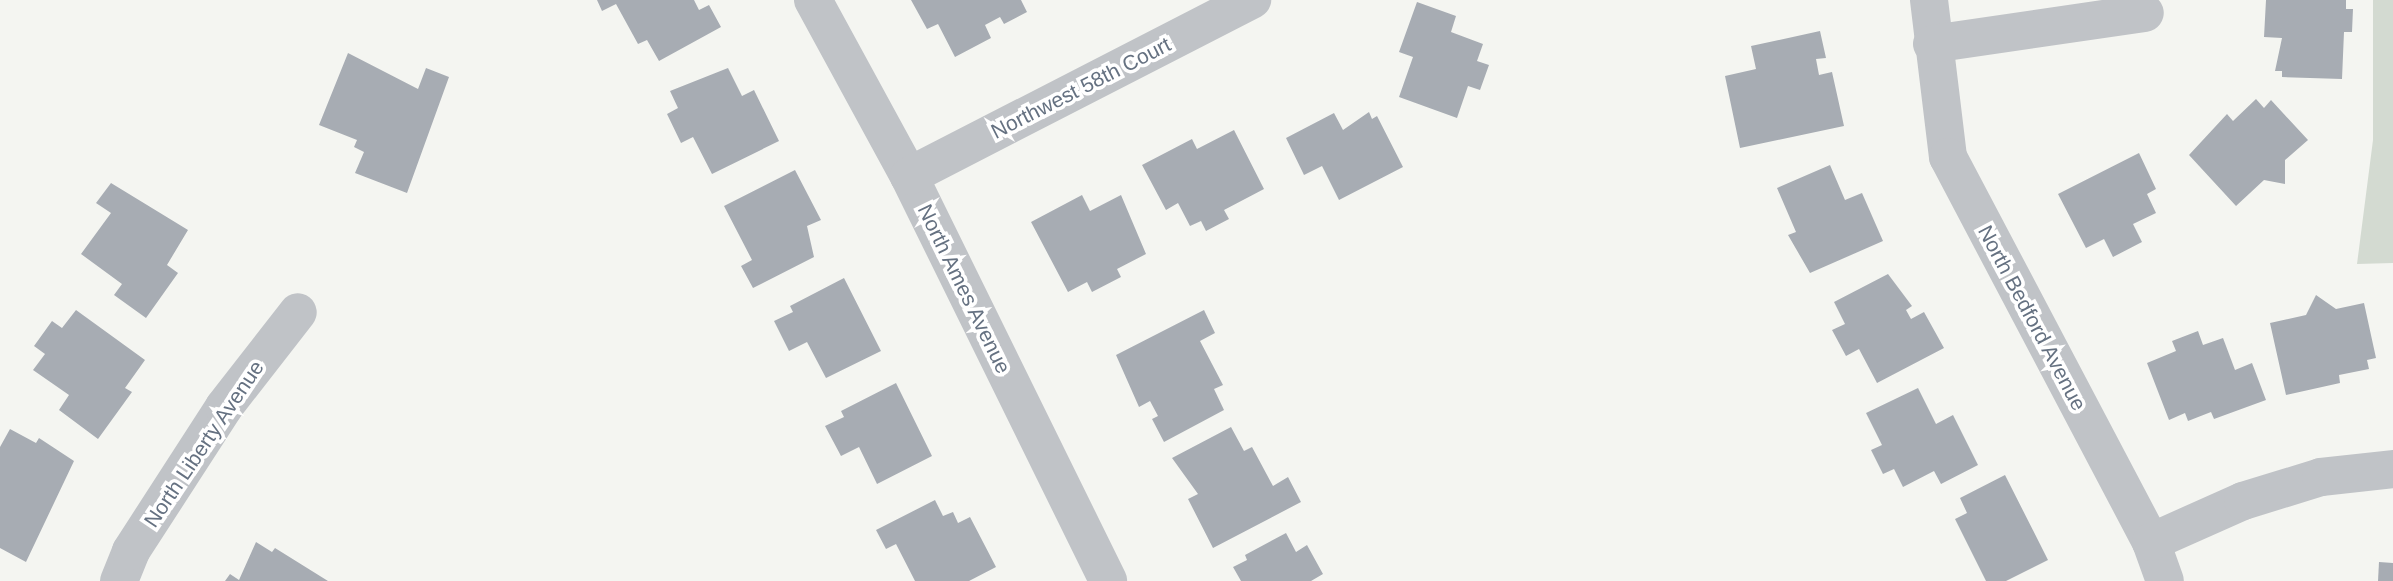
<!DOCTYPE html>
<html>
<head>
<meta charset="utf-8">
<style>
  body { margin:0 }
  #map { position:relative; width:2393px; height:581px; overflow:hidden; background:#f4f5f1; font-family:Arial,sans-serif }
  div>[style] { position:absolute }
  .green>* { inset:0; background:#d3dad1 }
  .building>* { inset:0; background:#a7acb3 }
  .minor>* { height:38px; margin:-19px; padding:0 19px; transform-origin:19px; border-radius:19px; background:#c0c3c7 }
  span { translate:-50% -50%; white-space:nowrap; text-align:center; line-height:1.15; -webkit-text-stroke:7px #fff; paint-order:stroke }
  .street-label { font-size:21px; color:#657181 }
</style>
</head>
<body>
<div id="map">
  <div class="green">
    <div style="clip-path:polygon(2373px 0,2393px 0,2393px 263px,2357px 264px,2373px 140px)"></div>
  </div>
  <div class="building">
    <div style="clip-path:polygon(597px 0,694px 0,699px 10px,709px 5px,721px 27px,659px 61px,647px 40px,638px 44px,616px 4px,602px 11px)"></div>
    <div style="clip-path:polygon(911px 0,1021px 0,1027px 12px,1004px 24px,1000px 17px,985px 25px,991px 38px,955px 57px,938px 24px,927px 29px)"></div>
    <div style="clip-path:polygon(2266px 0,2346px 0,2346px 9px,2353px 9px,2352px 32px,2344px 32px,2342px 79px,2282px 77px,2282px 71px,2275px 71px,2282px 38px,2264px 37px)"></div>
    <div style="clip-path:polygon(1417px 2px,1456px 16px,1451px 32px,1483px 44px,1477px 61px,1489px 65px,1480px 90px,1468px 86px,1457px 118px,1399px 97px,1413px 57px,1399px 52px)"></div>
    <div style="clip-path:polygon(1820px 31px,1826px 58px,1816px 59px,1819px 75px,1832px 72px,1844px 126px,1740px 148px,1725px 76px,1756px 69px,1751px 46px)"></div>
    <div style="clip-path:polygon(348px 53px,418px 89px,426px 68px,449px 77px,407px 193px,355px 173px,364px 152px,354px 147px,357px 140px,319px 125px)"></div>
    <div style="clip-path:polygon(728px 68px,742px 96px,754px 90px,779px 141px,712px 174px,693px 137px,681px 143px,667px 114px,678px 108px,670px 91px)"></div>
    <div style="clip-path:polygon(2256px 99px,2264px 108px,2271px 100px,2308px 140px,2285px 160px,2285px 184px,2264px 180px,2236px 206px,2189px 155px,2227px 114px,2233px 121px)"></div>
    <div style="clip-path:polygon(1369px 112px,1372px 119px,1377px 116px,1403px 167px,1339px 200px,1322px 166px,1304px 175px,1286px 138px,1334px 113px,1343px 130px)"></div>
    <div style="clip-path:polygon(1234px 130px,1264px 189px,1224px 210px,1229px 219px,1206px 231px,1201px 221px,1190px 226px,1178px 203px,1166px 210px,1142px 165px,1192px 139px,1197px 149px)"></div>
    <div style="clip-path:polygon(2139px 153px,2156px 189px,2147px 194px,2156px 213px,2133px 224px,2142px 242px,2113px 257px,2104px 239px,2086px 248px,2058px 194px)"></div>
    <div style="clip-path:polygon(1830px 165px,1845px 200px,1862px 193px,1883px 241px,1810px 273px,1788px 235px,1796px 232px,1777px 188px)"></div>
    <div style="clip-path:polygon(795px 170px,821px 220px,807px 226px,814px 257px,753px 288px,741px 266px,752px 260px,724px 206px)"></div>
    <div style="clip-path:polygon(111px 183px,188px 230px,167px 265px,178px 273px,146px 318px,114px 295px,122px 284px,81px 254px,111px 213px,96px 203px)"></div>
    <div style="clip-path:polygon(1082px 195px,1090px 211px,1121px 195px,1146px 254px,1117px 269px,1121px 277px,1092px 292px,1087px 282px,1068px 292px,1031px 222px)"></div>
    <div style="clip-path:polygon(1888px 274px,1912px 306px,1906px 310px,1911px 319px,1924px 312px,1944px 348px,1877px 383px,1859px 349px,1846px 356px,1832px 330px,1845px 324px,1834px 302px)"></div>
    <div style="clip-path:polygon(844px 278px,881px 351px,826px 378px,807px 342px,789px 351px,774px 321px,793px 312px,790px 306px)"></div>
    <div style="clip-path:polygon(2316px 295px,2336px 309px,2364px 303px,2376px 358px,2367px 360px,2369px 369px,2339px 375px,2340px 383px,2286px 395px,2270px 323px,2306px 315px)"></div>
    <div style="clip-path:polygon(76px 310px,145px 360px,125px 388px,132px 392px,98px 439px,59px 410px,69px 395px,33px 370px,45px 354px,34px 346px,52px 321px,62px 328px)"></div>
    <div style="clip-path:polygon(1204px 310px,1215px 333px,1200px 341px,1223px 385px,1214px 389px,1224px 410px,1164px 442px,1152px 419px,1158px 416px,1150px 401px,1139px 407px,1116px 355px)"></div>
    <div style="clip-path:polygon(2198px 331px,2203px 345px,2223px 338px,2235px 370px,2252px 363px,2266px 400px,2214px 419px,2211px 412px,2188px 421px,2185px 413px,2169px 420px,2147px 363px,2176px 351px,2172px 341px)"></div>
    <div style="clip-path:polygon(896px 383px,932px 456px,877px 484px,859px 447px,841px 456px,825px 426px,844px 417px,841px 411px)"></div>
    <div style="clip-path:polygon(1918px 388px,1936px 424px,1953px 415px,1978px 465px,1941px 484px,1934px 471px,1903px 487px,1894px 469px,1883px 474px,1871px 450px,1882px 445px,1866px 413px)"></div>
    <div style="clip-path:polygon(1231px 427px,1244px 451px,1252px 447px,1273px 486px,1288px 477px,1301px 502px,1213px 548px,1188px 499px,1198px 494px,1172px 458px)"></div>
    <div style="clip-path:polygon(10px 429px,36px 443px,39px 438px,74px 461px,26px 562px,0 548px,0 447px)"></div>
    <div style="clip-path:polygon(2005px 475px,2048px 560px,2006px 581px,1986px 581px,1955px 519px,1967px 513px,1960px 498px)"></div>
    <div style="clip-path:polygon(935px 500px,943px 516px,953px 512px,958px 523px,970px 517px,996px 567px,969px 581px,915px 581px,896px 544px,886px 549px,876px 530px)"></div>
    <div style="clip-path:polygon(1286px 533px,1296px 552px,1307px 545px,1323px 574px,1311px 581px,1241px 581px,1233px 567px,1247px 560px,1245px 555px)"></div>
    <div style="clip-path:polygon(256px 542px,272px 552px,275px 548px,328px 581px,225px 581px,230px 574px,239px 580px)"></div>
    <div style="clip-path:polygon(2379px 562px,2393px 563px,2393px 581px,2378px 581px)"></div>
  </div>
  <div class="minor">
    <div style="left:813px;top:0;width:200px;rotate:61.4deg"></div>
    <div style="left:909px;top:176px;width:451px;rotate:63.8deg"></div>
    <div style="left:1929px;top:0;width:158px;rotate:83.1deg"></div>
    <div style="left:1948px;top:157px;width:435px;rotate:62.2deg"></div>
    <div style="left:2151px;top:542px;width:41px;rotate:70.3deg"></div>
    <div style="left:1932px;top:44px;width:215px;rotate:-8.3deg"></div>
    <div style="left:909px;top:176px;width:386px;rotate:-27.2deg"></div>
    <div style="left:2151px;top:542px;width:101px;rotate:-24deg"></div>
    <div style="left:2243px;top:501px;width:82px;rotate:-17.1deg"></div>
    <div style="left:2321px;top:477px;width:72px;rotate:-6.3deg"></div>
    <div style="left:119px;top:581px;width:32px;rotate:-68deg"></div>
    <div style="left:131px;top:551px;width:171px;rotate:-57.1deg"></div>
    <div style="left:224px;top:407px;width:120px;rotate:-52.1deg"></div>
  </div>
  <div class="street-label">
    <span style="left:1081px;top:88px;rotate:-27deg">Northwest 58th Court</span>
    <span style="left:964px;top:289px;rotate:64deg">North Ames Avenue</span>
    <span style="left:2032px;top:318px;rotate:62deg">North Bedford Avenue</span>
    <span style="left:204px;top:444px;rotate:-56deg">North Liberty Avenue</span>
  </div>
</div>
</body>
</html>
